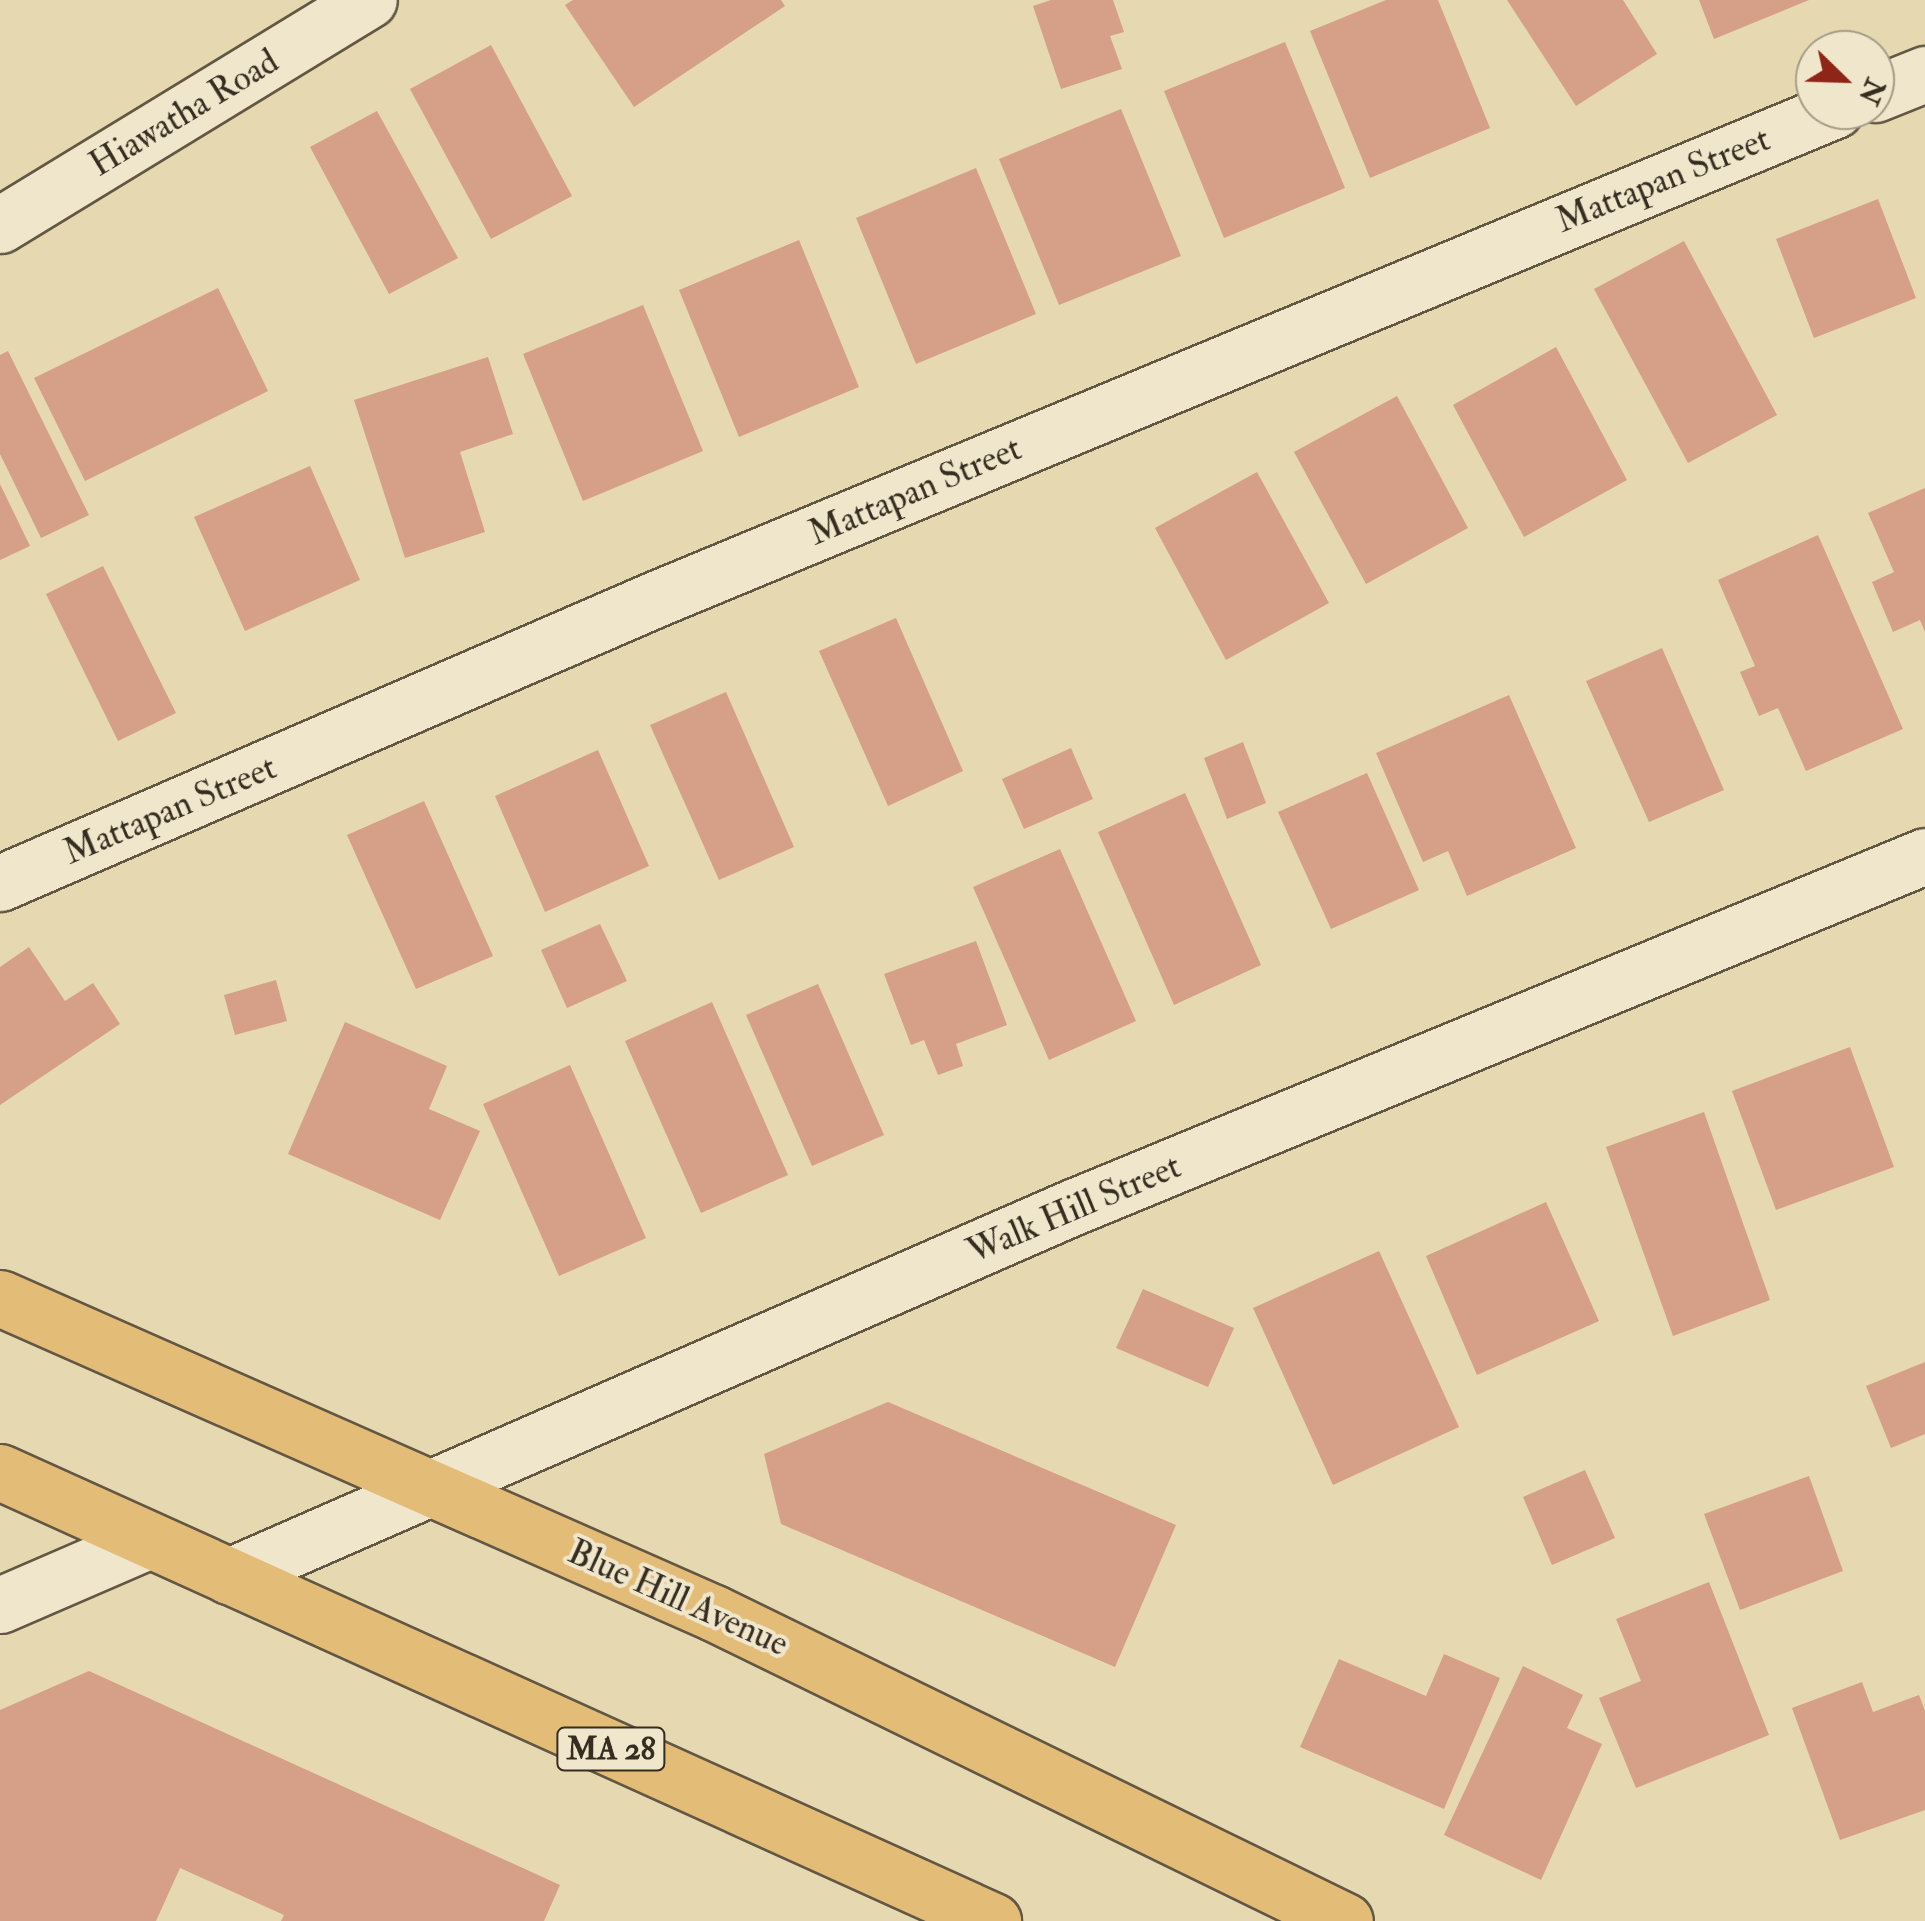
<!DOCTYPE html>
<html>
<head>
<meta charset="utf-8">
<style>
  body { margin:0 }
  #map { position:relative; width:1925px; height:1921px; overflow:hidden; background:#e6d8b0; font-family:"IM FELL Double Pica",serif }
  div>[style] { position:absolute }
  .building>* { inset:0; background:#d69f88 }
  .roads { filter:drop-shadow(2px 0 #625743) drop-shadow(-2px 0 #625743) drop-shadow(0 2px #625743) drop-shadow(0 -2px #625743) }
  .street>* { height:55px; margin:-27.5px; padding:0 27.5px; transform-origin:27.5px; border-radius:27.5px; background:#efe6cc }
  .secondary>* { height:55px; margin:-27.5px; padding:0 27.5px; transform-origin:27.5px; border-radius:27.5px; background:#efe6cc }
  .highway>* { height:55px; margin:-27.5px; padding:0 27.5px; transform-origin:27.5px; border-radius:27.5px; background:#e3bc78 }
  span { translate:-50% -50%; white-space:nowrap; text-align:center; line-height:1.15; -webkit-text-stroke:8px #efe6cc; paint-order:stroke }
  .shield-label span { padding:2px 8px; background:#efe6cc; border:2px solid; border-radius:8px; -webkit-text-stroke-width:0 }
  .shield-label { font-size:32px; color:#362c1f; font-weight:700 }
  .street-label { font-size:35px; color:#362c1f }
  .north { position:absolute; left:1795px; top:30px; width:100px; height:100px; box-sizing:border-box; background:#efe6cc; border:2px solid #a59c87; border-radius:50%; rotate:113deg; font-size:28px; font-weight:700; line-height:40px; text-align:center; color:#362c1f }
  .north::after { content:''; display:block; margin:auto; width:35px; height:45px; background:#8f2418; clip-path:polygon(50% 0,100% 100%,50% 72%,0 100%) }
</style>
</head>
<body>
<div id="map">
  <div class="building">
    <div style="clip-path:polygon(573px 0,781px 0,785px 6px,634px 107px,565px 5px)"></div>
    <div style="clip-path:polygon(1051px 0,1113px 0,1124px 32px,1110px 36px,1122px 69px,1061px 89px,1033px 6px)"></div>
    <div style="clip-path:polygon(1386px 0,1438px 0,1490px 128px,1370px 178px,1310px 31px)"></div>
    <div style="clip-path:polygon(1507px 0,1623px 0,1657px 54px,1576px 106px)"></div>
    <div style="clip-path:polygon(1699px 0,1809px 0,1714px 39px)"></div>
    <div style="clip-path:polygon(1285px 42px,1345px 188px,1224px 238px,1164px 91px)"></div>
    <div style="clip-path:polygon(491px 45px,572px 196px,491px 239px,410px 89px)"></div>
    <div style="clip-path:polygon(1121px 109px,1181px 256px,1059px 305px,999px 159px)"></div>
    <div style="clip-path:polygon(377px 111px,458px 258px,389px 294px,310px 147px)"></div>
    <div style="clip-path:polygon(976px 168px,1036px 314px,916px 364px,856px 218px)"></div>
    <div style="clip-path:polygon(1878px 199px,1916px 298px,1814px 338px,1776px 239px)"></div>
    <div style="clip-path:polygon(799px 240px,859px 387px,739px 437px,679px 290px)"></div>
    <div style="clip-path:polygon(1684px 241px,1777px 415px,1688px 463px,1594px 289px)"></div>
    <div style="clip-path:polygon(218px 288px,268px 391px,85px 481px,34px 378px)"></div>
    <div style="clip-path:polygon(643px 305px,703px 451px,583px 501px,523px 354px)"></div>
    <div style="clip-path:polygon(1556px 347px,1627px 480px,1524px 537px,1453px 405px)"></div>
    <div style="clip-path:polygon(8px 351px,89px 515px,41px 538px,0 454px,0 355px)"></div>
    <div style="clip-path:polygon(488px 357px,513px 434px,460px 452px,485px 532px,405px 558px,354px 400px)"></div>
    <div style="clip-path:polygon(1397px 396px,1468px 528px,1366px 584px,1294px 452px)"></div>
    <div style="clip-path:polygon(310px 466px,360px 580px,245px 631px,194px 517px)"></div>
    <div style="clip-path:polygon(1257px 472px,1329px 603px,1226px 660px,1155px 528px)"></div>
    <div style="clip-path:polygon(0 484px,30px 546px,0 560px)"></div>
    <div style="clip-path:polygon(1925px 488px,1925px 632px,1920px 620px,1893px 632px,1872px 582px,1894px 572px,1868px 513px)"></div>
    <div style="clip-path:polygon(1818px 535px,1903px 729px,1806px 771px,1778px 708px,1759px 716px,1740px 672px,1755px 666px,1718px 580px)"></div>
    <div style="clip-path:polygon(103px 566px,176px 713px,118px 741px,46px 594px)"></div>
    <div style="clip-path:polygon(896px 618px,963px 771px,888px 806px,819px 651px)"></div>
    <div style="clip-path:polygon(1662px 648px,1724px 790px,1649px 822px,1586px 681px)"></div>
    <div style="clip-path:polygon(726px 692px,794px 847px,719px 880px,650px 725px)"></div>
    <div style="clip-path:polygon(1509px 695px,1576px 848px,1467px 896px,1448px 851px,1423px 862px,1376px 753px)"></div>
    <div style="clip-path:polygon(1243px 742px,1266px 803px,1227px 819px,1204px 758px)"></div>
    <div style="clip-path:polygon(1071px 748px,1093px 799px,1024px 829px,1002px 779px)"></div>
    <div style="clip-path:polygon(598px 750px,649px 866px,545px 912px,495px 796px)"></div>
    <div style="clip-path:polygon(1367px 773px,1419px 890px,1331px 929px,1278px 812px)"></div>
    <div style="clip-path:polygon(1185px 793px,1261px 965px,1174px 1005px,1098px 832px)"></div>
    <div style="clip-path:polygon(424px 801px,493px 956px,416px 989px,347px 835px)"></div>
    <div style="clip-path:polygon(1060px 849px,1136px 1021px,1049px 1060px,973px 887px)"></div>
    <div style="clip-path:polygon(600px 924px,627px 981px,567px 1008px,541px 950px)"></div>
    <div style="clip-path:polygon(976px 941px,1007px 1025px,956px 1044px,963px 1066px,938px 1075px,924px 1040px,911px 1045px,884px 974px)"></div>
    <div style="clip-path:polygon(29px 947px,65px 1001px,93px 983px,120px 1024px,0 1105px,0 967px)"></div>
    <div style="clip-path:polygon(276px 980px,287px 1021px,235px 1035px,224px 995px)"></div>
    <div style="clip-path:polygon(818px 984px,884px 1135px,812px 1166px,746px 1015px)"></div>
    <div style="clip-path:polygon(712px 1002px,788px 1175px,701px 1213px,625px 1041px)"></div>
    <div style="clip-path:polygon(345px 1022px,447px 1066px,429px 1109px,480px 1131px,440px 1220px,288px 1154px)"></div>
    <div style="clip-path:polygon(1850px 1047px,1894px 1167px,1776px 1210px,1732px 1091px)"></div>
    <div style="clip-path:polygon(570px 1065px,646px 1238px,559px 1276px,483px 1104px)"></div>
    <div style="clip-path:polygon(1704px 1112px,1770px 1300px,1673px 1336px,1606px 1147px)"></div>
    <div style="clip-path:polygon(1546px 1202px,1599px 1321px,1477px 1375px,1426px 1256px)"></div>
    <div style="clip-path:polygon(1379px 1251px,1459px 1427px,1333px 1485px,1253px 1308px)"></div>
    <div style="clip-path:polygon(1143px 1289px,1234px 1328px,1208px 1387px,1116px 1348px)"></div>
    <div style="clip-path:polygon(1925px 1362px,1925px 1434px,1891px 1448px,1866px 1386px)"></div>
    <div style="clip-path:polygon(888px 1402px,1176px 1525px,1115px 1667px,781px 1524px,764px 1454px)"></div>
    <div style="clip-path:polygon(1585px 1470px,1615px 1538px,1552px 1565px,1523px 1497px)"></div>
    <div style="clip-path:polygon(1809px 1476px,1843px 1571px,1740px 1610px,1704px 1514px)"></div>
    <div style="clip-path:polygon(1709px 1582px,1769px 1735px,1636px 1788px,1599px 1698px,1641px 1681px,1616px 1619px)"></div>
    <div style="clip-path:polygon(1444px 1654px,1500px 1678px,1444px 1809px,1300px 1747px,1339px 1659px,1426px 1696px)"></div>
    <div style="clip-path:polygon(1523px 1666px,1583px 1695px,1567px 1728px,1602px 1744px,1541px 1880px,1444px 1835px)"></div>
    <div style="clip-path:polygon(89px 1671px,560px 1885px,544px 1921px,281px 1921px,284px 1915px,180px 1868px,156px 1921px,0 1921px,0 1710px)"></div>
    <div style="clip-path:polygon(1862px 1682px,1873px 1712px,1919px 1695px,1925px 1711px,1925px 1810px,1840px 1840px,1792px 1708px)"></div>
  </div>
  <div class="roads">
    <div class="street">
      <div style="left:1875px;top:94px;width:54px;rotate:-21.8deg"></div>
      <div style="left:0;top:225px;width:432px;rotate:-31.4deg"></div>
      <div style="left:0;top:883px;width:717px;rotate:-23.42deg"></div>
      <div style="left:658px;top:598px;width:1274px;rotate:-22.52deg"></div>
    </div>
    <div class="secondary">
      <div style="left:229px;top:1576px;width:921px;rotate:-23.62deg"></div>
      <div style="left:1073px;top:1207px;width:921px;rotate:-22.39deg"></div>
      <div style="left:0;top:1605px;width:163px;rotate:-23.4deg"></div>
    </div>
    <div class="highway">
      <div style="left:0;top:1298px;width:780px;rotate:23.81deg"></div>
      <div style="left:714px;top:1613px;width:702px;rotate:26.02deg"></div>
      <div style="left:0;top:1472px;width:1090px;rotate:24.33deg"></div>
    </div>
  </div>
  <div class="shield-label">
    <span style="left:611px;top:1749px">MA 28</span>
  </div>
  <div class="street-label">
    <span style="left:184px;top:113px;rotate:-31deg">Hiawatha Road</span>
    <span style="left:1663px;top:180px;rotate:-22deg">Mattapan Street</span>
    <span style="left:915px;top:491px;rotate:-23deg">Mattapan Street</span>
    <span style="left:170px;top:810px;rotate:-23deg">Mattapan Street</span>
    <span style="left:1074px;top:1209px;rotate:-23deg">Walk Hill Street</span>
    <span style="left:678px;top:1598px;rotate:24deg">Blue Hill Avenue</span>
  </div>
  <div class="north">N</div>
</div>
</body>
</html>
